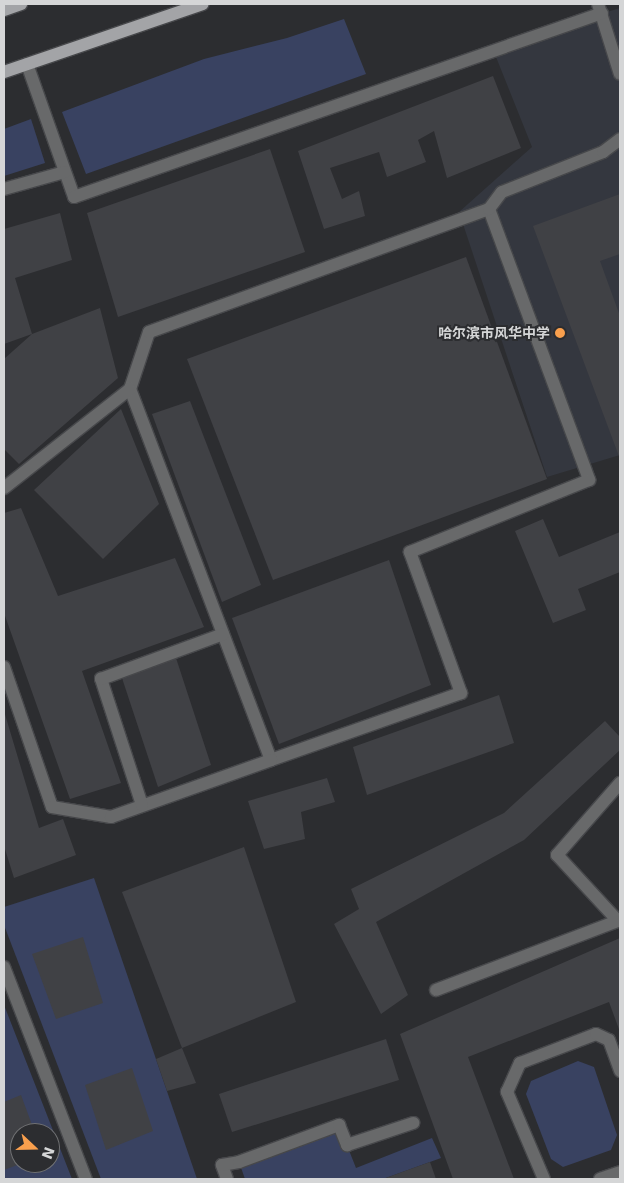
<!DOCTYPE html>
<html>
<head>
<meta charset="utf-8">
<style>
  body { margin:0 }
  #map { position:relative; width:624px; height:1183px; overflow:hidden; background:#2c2d30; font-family:"DejaVu Sans","Noto Sans SC",sans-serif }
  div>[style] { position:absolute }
  .built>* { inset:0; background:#34373f }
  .green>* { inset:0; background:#394261 }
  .building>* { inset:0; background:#404145 }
  .roads { filter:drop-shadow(1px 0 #47484b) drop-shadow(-1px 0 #47484b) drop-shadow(0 1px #47484b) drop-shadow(0 -1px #47484b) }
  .minor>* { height:12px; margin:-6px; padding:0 6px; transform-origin:6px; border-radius:6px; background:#68696a }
  .major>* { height:12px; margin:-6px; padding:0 6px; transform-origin:6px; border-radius:6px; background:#a3a4a7 }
  .dots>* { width:14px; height:14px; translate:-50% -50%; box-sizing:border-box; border:2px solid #2c2d30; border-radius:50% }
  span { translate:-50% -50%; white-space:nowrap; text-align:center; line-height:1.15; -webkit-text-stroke:4px #2c2d30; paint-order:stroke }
  .poi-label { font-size:14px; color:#d5d6d7; font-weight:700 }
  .right { translate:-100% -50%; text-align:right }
  .frame { position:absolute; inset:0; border:5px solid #d5d6d7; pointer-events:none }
  .north { position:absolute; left:10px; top:1123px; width:50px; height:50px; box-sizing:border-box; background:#2c2d30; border:1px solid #707173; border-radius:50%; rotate:111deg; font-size:14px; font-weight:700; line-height:20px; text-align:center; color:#d5d6d7 }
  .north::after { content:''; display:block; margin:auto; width:18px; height:22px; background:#f99f4d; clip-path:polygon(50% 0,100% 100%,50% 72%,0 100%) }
</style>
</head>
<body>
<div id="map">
  <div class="built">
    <div style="clip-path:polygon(620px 8px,620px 455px,547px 477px,459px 212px,532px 147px,492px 47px)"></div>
  </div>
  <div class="green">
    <div style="clip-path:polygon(344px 19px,366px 74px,86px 174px,62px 112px,204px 59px,287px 38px)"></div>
    <div style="clip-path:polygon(31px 119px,45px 163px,4px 176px,4px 129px)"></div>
    <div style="clip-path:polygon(94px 878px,197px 1179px,101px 1179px,4px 925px,4px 907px)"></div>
    <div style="clip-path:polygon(evenodd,4px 1005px,72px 1179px,4px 1179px,4px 1005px,20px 1133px,50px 1133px,50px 1163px,20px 1163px,20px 1133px)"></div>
    <div style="clip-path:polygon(578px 1061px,594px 1067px,617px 1135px,611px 1150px,563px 1167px,551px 1159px,526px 1094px,531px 1081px)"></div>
    <div style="clip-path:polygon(339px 1125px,356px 1168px,432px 1138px,441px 1158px,383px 1179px,245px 1179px,239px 1162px)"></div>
  </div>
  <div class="building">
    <div style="clip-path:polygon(493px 76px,521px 148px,447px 178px,434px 131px,418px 140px,426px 162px,387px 177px,379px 152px,330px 168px,342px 199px,359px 191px,365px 216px,324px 229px,298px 151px)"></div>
    <div style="clip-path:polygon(270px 149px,305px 252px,118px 317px,87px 213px)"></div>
    <div style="clip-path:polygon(620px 194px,620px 254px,600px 261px,620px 316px,620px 459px,533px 226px)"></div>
    <div style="clip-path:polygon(60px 213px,72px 260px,15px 278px,32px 334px,100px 308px,118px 378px,19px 464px,4px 449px,4px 359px,32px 334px,4px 344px,4px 229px)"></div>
    <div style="clip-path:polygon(466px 257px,547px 479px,273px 580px,187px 359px)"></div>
    <div style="clip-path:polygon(190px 401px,261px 585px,222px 602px,152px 414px)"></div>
    <div style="clip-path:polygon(121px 409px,159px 504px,103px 559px,34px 490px)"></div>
    <div style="clip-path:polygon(21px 508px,58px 596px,175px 558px,204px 627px,82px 671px,121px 783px,70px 799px,4px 613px,4px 513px)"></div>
    <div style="clip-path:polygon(543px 519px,559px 557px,620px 532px,620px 572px,578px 589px,586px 610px,553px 623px,515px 531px)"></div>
    <div style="clip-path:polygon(389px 560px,431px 685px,279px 744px,232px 618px)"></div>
    <div style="clip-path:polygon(176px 658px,211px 765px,158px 787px,122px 678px)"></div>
    <div style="clip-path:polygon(499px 695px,514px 743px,367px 795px,353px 747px)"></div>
    <div style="clip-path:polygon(4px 711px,39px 828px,63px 819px,76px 855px,14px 878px,4px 846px)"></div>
    <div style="clip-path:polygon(605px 721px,620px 737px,620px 750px,524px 840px,376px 922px,408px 995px,381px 1014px,334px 924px,359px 909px,351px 889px,504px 813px)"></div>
    <div style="clip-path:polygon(327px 778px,335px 802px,301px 812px,305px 839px,264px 849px,248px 801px)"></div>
    <div style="clip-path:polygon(244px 847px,296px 1002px,182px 1048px,122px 892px)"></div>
    <div style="clip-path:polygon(83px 937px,103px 1003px,56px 1019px,32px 954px)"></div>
    <div style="clip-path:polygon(620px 938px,620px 1032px,609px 1002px,468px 1057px,514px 1179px,453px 1179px,400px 1034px)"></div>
    <div style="clip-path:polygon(386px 1039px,399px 1080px,232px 1132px,219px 1094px)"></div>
    <div style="clip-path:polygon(182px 1048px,196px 1083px,167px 1091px,156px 1059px)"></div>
    <div style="clip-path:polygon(132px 1068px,153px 1131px,106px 1150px,85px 1085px)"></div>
    <div style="clip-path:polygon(21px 1095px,35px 1133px,20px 1133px,20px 1164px,4px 1170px,4px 1102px)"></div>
    <div style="clip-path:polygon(430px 1162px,436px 1179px,383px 1179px)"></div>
  </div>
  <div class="roads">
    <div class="minor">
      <div style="left:598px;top:4px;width:73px;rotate:72.6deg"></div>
      <div style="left:27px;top:64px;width:141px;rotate:70.5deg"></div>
      <div style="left:74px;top:197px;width:559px;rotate:-19.21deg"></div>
      <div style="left:4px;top:189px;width:63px;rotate:-15.6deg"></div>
      <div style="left:489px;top:209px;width:289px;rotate:69.7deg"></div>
      <div style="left:589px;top:480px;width:193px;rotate:158.1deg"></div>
      <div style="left:410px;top:552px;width:150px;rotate:70.1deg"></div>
      <div style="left:461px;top:693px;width:201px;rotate:160.6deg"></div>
      <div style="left:271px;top:760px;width:397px;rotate:-110.8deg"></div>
      <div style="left:130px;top:389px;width:60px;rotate:-71.6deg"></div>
      <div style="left:149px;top:332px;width:362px;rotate:-19.9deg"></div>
      <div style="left:489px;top:209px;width:21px;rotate:-53deg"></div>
      <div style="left:502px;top:192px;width:109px;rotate:-21.6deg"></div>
      <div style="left:603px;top:152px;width:21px;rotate:-37deg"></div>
      <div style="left:4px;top:488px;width:160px;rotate:-38.2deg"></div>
      <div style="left:4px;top:667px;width:148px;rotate:71.1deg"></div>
      <div style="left:52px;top:807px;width:60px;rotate:9.6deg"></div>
      <div style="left:111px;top:817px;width:170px;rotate:-19.6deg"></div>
      <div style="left:142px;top:805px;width:133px;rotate:-108deg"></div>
      <div style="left:101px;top:679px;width:130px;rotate:-20.2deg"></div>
      <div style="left:618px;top:921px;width:90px;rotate:-132.7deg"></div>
      <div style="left:557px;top:855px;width:96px;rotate:-48.8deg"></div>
      <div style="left:4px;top:967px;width:227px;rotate:68.9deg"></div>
      <div style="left:436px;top:990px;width:197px;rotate:-20.8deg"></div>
      <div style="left:227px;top:1179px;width:15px;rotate:-110deg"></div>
      <div style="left:222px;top:1165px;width:17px;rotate:-10deg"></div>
      <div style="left:239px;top:1162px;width:107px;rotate:-20.3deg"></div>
      <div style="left:339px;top:1125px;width:22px;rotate:68deg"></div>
      <div style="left:347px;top:1145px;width:70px;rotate:-18.4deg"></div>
      <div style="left:544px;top:1179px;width:95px;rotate:-113deg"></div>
      <div style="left:507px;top:1092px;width:32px;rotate:-66deg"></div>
      <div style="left:520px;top:1063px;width:81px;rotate:-20.9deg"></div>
      <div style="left:596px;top:1034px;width:14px;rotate:25deg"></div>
      <div style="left:609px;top:1040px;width:33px;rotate:70deg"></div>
      <div style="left:600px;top:1179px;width:21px;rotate:-19deg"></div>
    </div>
    <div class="major">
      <div style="left:4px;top:10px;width:18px;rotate:-19deg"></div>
      <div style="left:4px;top:72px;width:210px;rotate:-18.9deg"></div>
    </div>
  </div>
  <div class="dots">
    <div style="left:560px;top:333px;background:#f99f4d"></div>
  </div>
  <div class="poi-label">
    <span class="right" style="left:550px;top:333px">哈尔滨市风华中学</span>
  </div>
  <div class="frame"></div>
  <div class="north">N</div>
</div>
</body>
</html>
